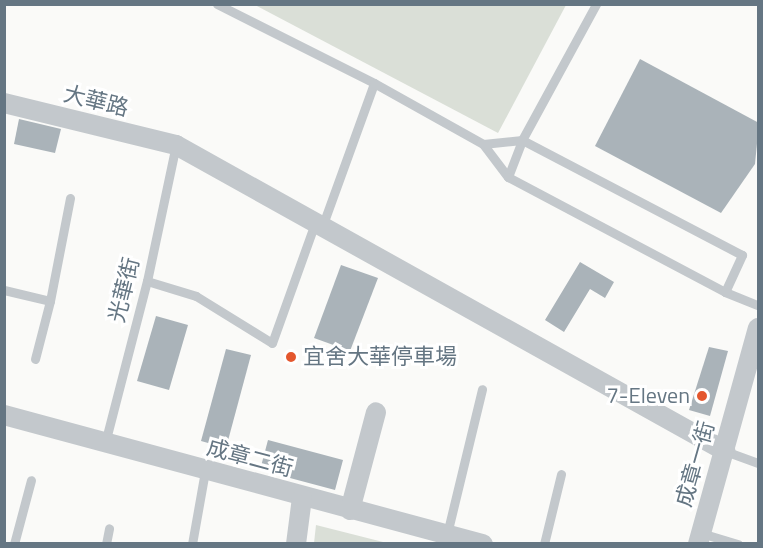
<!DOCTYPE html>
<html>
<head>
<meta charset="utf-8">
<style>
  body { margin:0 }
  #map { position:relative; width:763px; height:548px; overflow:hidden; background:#fafaf8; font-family:"Titillium Web","Noto Sans TC",sans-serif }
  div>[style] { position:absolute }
  .green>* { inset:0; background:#dadfd7 }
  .building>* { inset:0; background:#aab3b9 }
  .service>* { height:9px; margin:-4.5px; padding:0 4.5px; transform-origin:4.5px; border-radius:4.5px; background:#c3c8cc }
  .minor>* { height:20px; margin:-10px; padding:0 10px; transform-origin:10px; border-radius:10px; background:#c3c8cc }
  .dots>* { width:16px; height:16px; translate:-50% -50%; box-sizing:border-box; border:3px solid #fff; border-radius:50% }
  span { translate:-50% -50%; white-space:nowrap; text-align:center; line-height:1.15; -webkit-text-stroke:6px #fff; paint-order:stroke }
  .street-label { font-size:22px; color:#657683 }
  .poi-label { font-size:22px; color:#657683 }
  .left { translate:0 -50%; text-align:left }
  .right { translate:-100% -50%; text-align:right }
  .frame { position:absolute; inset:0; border:6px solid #657683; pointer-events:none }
</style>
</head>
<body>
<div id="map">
  <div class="green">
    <div style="clip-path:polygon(255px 5px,566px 5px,498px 133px)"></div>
    <div style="clip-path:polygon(316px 525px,387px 543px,314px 543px)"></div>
  </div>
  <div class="building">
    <div style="clip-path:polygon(640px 59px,759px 123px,755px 164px,721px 213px,595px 146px)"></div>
    <div style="clip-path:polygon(19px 119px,61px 129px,55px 153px,14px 144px)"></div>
    <div style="clip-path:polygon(580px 262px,614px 282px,605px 298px,590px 289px,564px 332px,545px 320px)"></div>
    <div style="clip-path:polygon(341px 265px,378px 278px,350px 351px,314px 338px)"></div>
    <div style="clip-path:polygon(156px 316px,188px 325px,169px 390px,137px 381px)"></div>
    <div style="clip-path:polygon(709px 347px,728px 351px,710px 416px,689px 410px)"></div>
    <div style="clip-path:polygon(226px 349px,251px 355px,226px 448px,201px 441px)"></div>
    <div style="clip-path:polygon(268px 440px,343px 460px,335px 490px,260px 470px)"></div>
  </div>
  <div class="service">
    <div style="left:217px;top:4px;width:176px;rotate:26.7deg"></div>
    <div style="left:508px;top:177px;width:40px;rotate:-69deg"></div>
    <div style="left:522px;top:140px;width:155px;rotate:-61.4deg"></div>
    <div style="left:322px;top:227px;width:153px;rotate:-70.1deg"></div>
    <div style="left:374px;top:83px;width:125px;rotate:29.2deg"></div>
    <div style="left:483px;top:144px;width:41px;rotate:52.9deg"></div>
    <div style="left:508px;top:177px;width:246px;rotate:27.9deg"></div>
    <div style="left:725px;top:292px;width:41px;rotate:-65.3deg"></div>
    <div style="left:742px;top:255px;width:248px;rotate:-152.4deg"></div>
    <div style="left:522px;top:140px;width:39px;rotate:174deg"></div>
    <div style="left:147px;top:281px;width:51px;rotate:17deg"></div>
    <div style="left:196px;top:296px;width:89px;rotate:31.7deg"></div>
    <div style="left:272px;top:343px;width:127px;rotate:-70.3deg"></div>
    <div style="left:4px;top:290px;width:47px;rotate:13.4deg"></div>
    <div style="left:50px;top:301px;width:105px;rotate:-79deg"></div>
    <div style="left:725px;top:292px;width:35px;rotate:22deg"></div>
    <div style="left:35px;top:359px;width:60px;rotate:-75.5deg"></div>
    <div style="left:105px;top:443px;width:167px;rotate:-75.5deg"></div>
    <div style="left:147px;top:281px;width:139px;rotate:-78deg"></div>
    <div style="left:725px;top:451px;width:35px;rotate:20deg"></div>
    <div style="left:701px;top:533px;width:39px;rotate:17deg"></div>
    <div style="left:447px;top:534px;width:149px;rotate:-76.4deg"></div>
    <div style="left:14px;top:544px;width:66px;rotate:-75.1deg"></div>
    <div style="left:106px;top:544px;width:16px;rotate:-79deg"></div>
    <div style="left:192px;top:544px;width:74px;rotate:-79.9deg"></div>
    <div style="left:544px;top:544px;width:72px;rotate:-76.3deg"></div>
  </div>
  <div class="minor">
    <div style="left:4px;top:103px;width:177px;rotate:13.7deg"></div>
    <div style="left:176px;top:145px;width:629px;rotate:29.13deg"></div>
    <div style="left:4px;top:415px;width:496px;rotate:15.1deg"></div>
    <div style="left:350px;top:510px;width:101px;rotate:-75.1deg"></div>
    <div style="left:296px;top:544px;width:46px;rotate:-82.6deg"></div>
    <div style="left:698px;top:544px;width:224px;rotate:-74.5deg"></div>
  </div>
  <div class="dots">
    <div style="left:291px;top:357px;background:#e4572e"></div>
    <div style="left:702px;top:396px;background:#e4572e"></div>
  </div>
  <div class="street-label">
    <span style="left:96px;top:101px;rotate:14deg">大華路</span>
    <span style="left:124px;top:290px;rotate:-76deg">光華街</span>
    <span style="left:250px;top:458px;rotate:15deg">成章二街</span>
    <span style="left:695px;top:464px;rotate:-74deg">成章一街</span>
  </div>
  <div class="poi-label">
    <span class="left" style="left:303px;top:357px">宜舍大華停車場</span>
    <span class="right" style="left:690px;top:396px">7-Eleven</span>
  </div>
  <div class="frame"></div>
</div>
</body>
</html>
